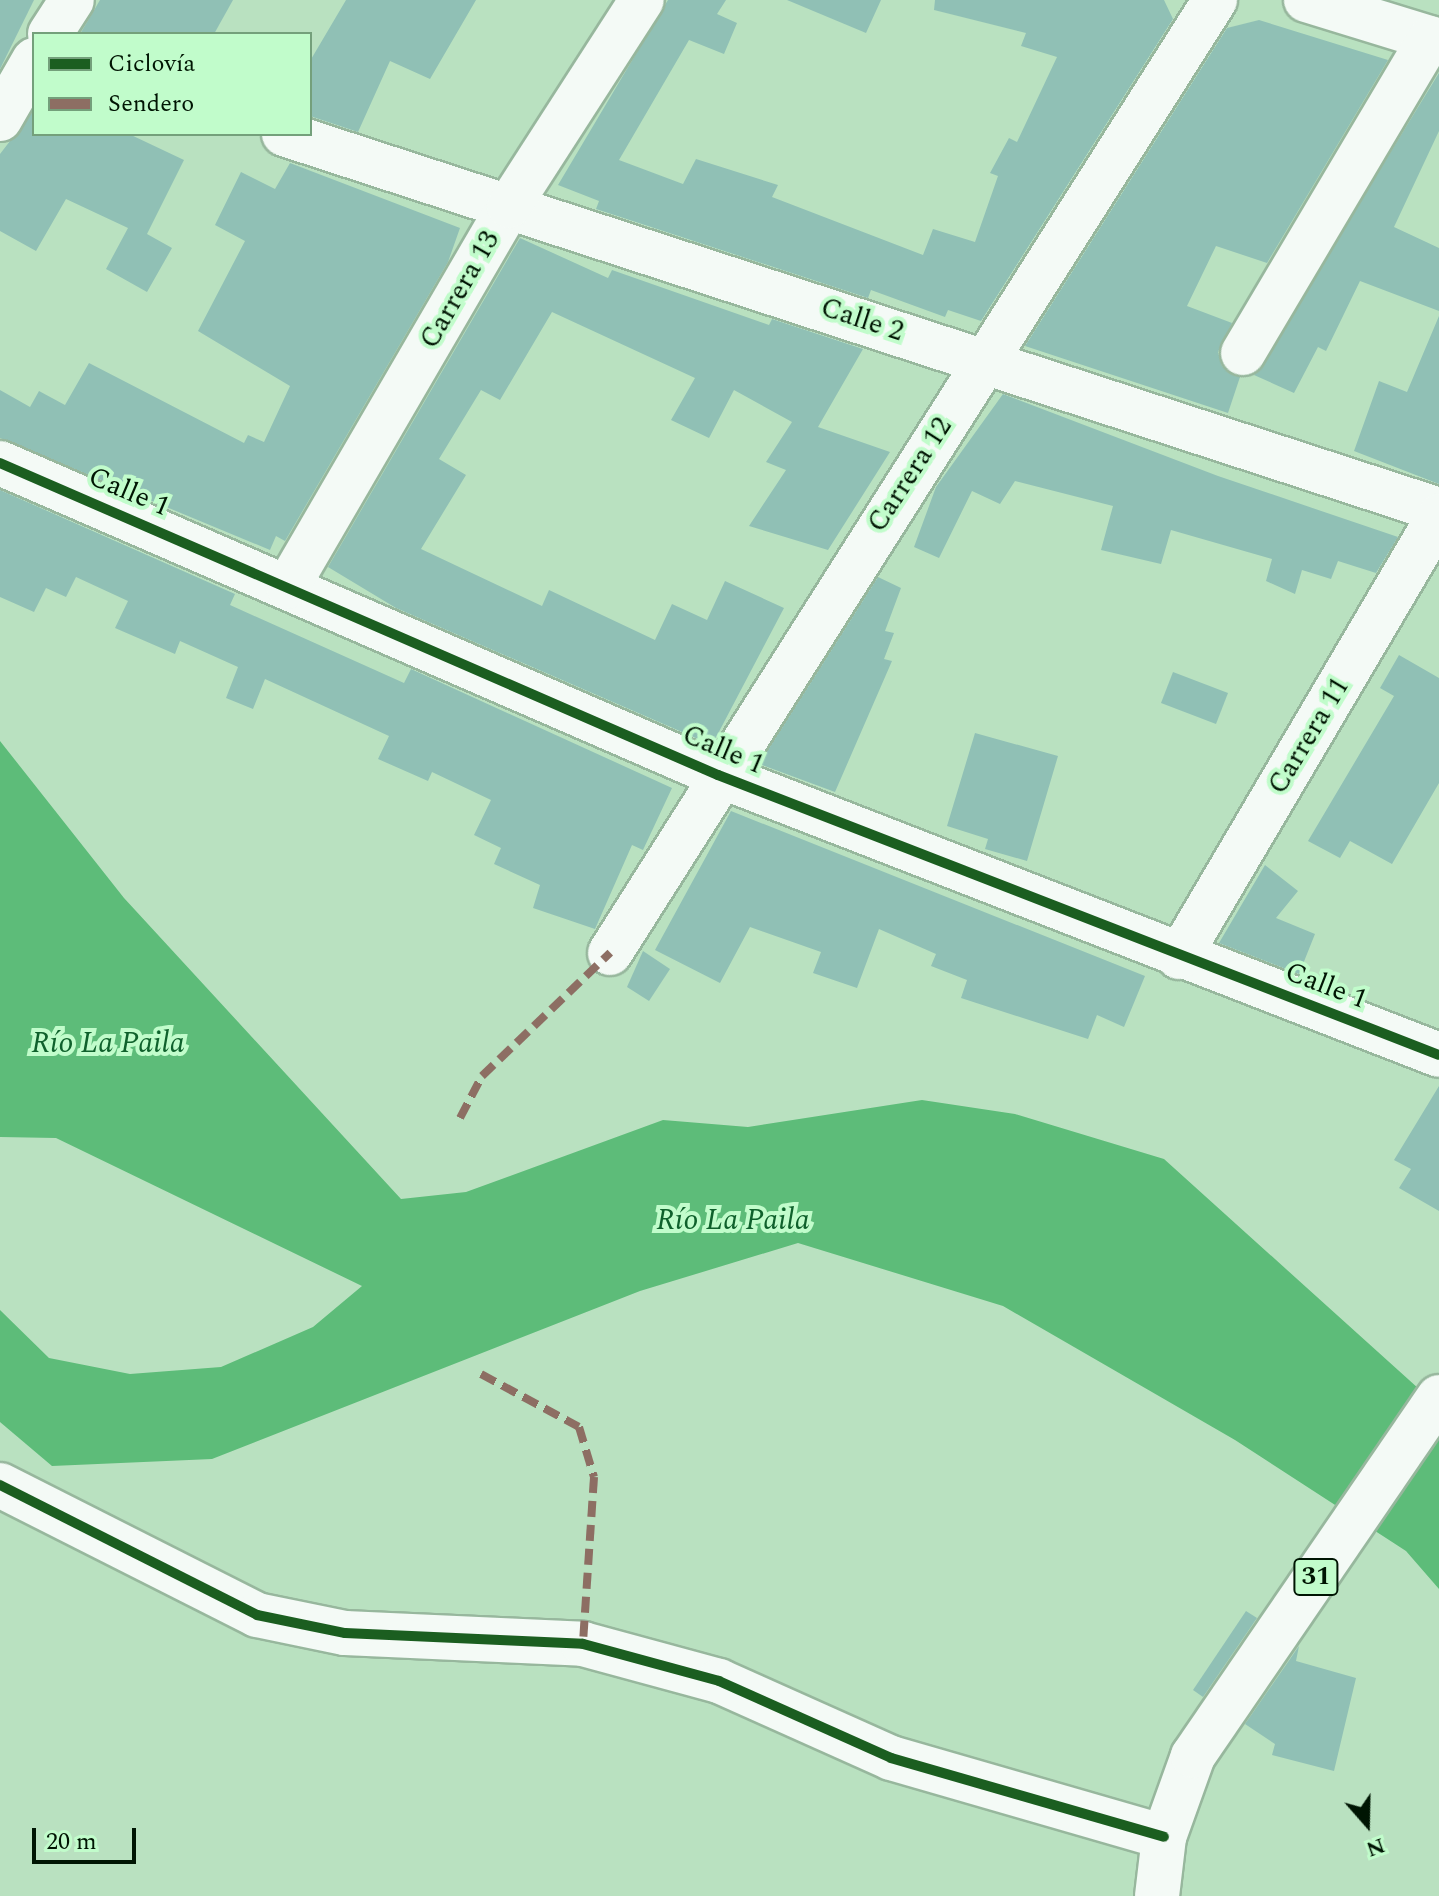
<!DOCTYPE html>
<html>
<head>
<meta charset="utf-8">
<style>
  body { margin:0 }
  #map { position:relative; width:1439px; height:1896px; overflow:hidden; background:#b9e1c0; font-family:Spectral,serif }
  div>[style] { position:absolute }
  .water>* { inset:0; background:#5dbc79 }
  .building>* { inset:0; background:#90c0b5 }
  .roads { filter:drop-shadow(2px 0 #97b79d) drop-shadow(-2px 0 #97b79d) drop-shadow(0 2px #97b79d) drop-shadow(0 -2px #97b79d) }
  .minor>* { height:44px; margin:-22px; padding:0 22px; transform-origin:22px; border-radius:22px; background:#f4faf6 }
  .major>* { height:44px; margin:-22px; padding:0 22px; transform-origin:22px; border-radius:22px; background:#f4faf6 }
  .quiet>* { height:8px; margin-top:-4px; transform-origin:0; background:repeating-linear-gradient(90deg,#8d6e63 0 16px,transparent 0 24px) }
  .cycleway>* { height:10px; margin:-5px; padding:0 5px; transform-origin:5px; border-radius:5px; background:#1b5e20 }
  span { translate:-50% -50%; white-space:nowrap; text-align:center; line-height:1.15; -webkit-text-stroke:8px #c1fccb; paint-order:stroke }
  .shield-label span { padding:2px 6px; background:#c1fccb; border:2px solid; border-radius:6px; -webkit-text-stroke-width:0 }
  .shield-label { font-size:26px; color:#001503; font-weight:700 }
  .street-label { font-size:28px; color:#001503 }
  .water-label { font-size:30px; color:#0f612c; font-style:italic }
  .legend { position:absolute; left:32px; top:32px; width:280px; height:104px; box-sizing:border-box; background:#c1fccb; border:2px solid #74a07b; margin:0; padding:10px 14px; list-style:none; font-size:24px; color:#001503 }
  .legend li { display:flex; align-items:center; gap:16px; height:40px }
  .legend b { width:40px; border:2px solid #74a07b }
  .north { position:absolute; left:1327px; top:1784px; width:80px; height:80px; -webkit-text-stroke:6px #c1fccb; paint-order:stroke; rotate:160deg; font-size:22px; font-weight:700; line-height:32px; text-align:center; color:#001503 }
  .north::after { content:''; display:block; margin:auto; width:28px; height:36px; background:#001503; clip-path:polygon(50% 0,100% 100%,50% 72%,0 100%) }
  .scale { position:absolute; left:32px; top:1828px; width:104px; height:36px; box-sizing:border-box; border:4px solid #001503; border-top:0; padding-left:10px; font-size:24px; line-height:28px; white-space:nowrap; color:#001503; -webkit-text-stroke:6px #c1fccb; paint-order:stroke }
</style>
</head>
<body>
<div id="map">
  <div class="water">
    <div style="clip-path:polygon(0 741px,124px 898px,401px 1199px,466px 1192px,663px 1120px,748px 1127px,922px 1100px,1015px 1114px,1164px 1159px,1439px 1407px,1439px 1589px,1406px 1551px,1235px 1440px,1003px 1306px,798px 1243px,640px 1291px,212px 1459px,52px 1466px,0 1422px,0 1310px,49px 1358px,130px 1374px,221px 1367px,313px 1327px,362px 1286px,56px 1138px,0 1137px)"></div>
  </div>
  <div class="building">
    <div style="clip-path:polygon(0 0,34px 0,0 69px)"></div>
    <div style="clip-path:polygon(100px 0,233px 0,214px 34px,80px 34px)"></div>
    <div style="clip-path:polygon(346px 0,476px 0,430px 79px,390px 61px,358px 132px,310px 116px,310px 61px)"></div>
    <div style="clip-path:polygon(668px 0,726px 0,717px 14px,737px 23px,724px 54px,689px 40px,619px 160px,683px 184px,696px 159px,778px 185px,772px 197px,923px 255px,933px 229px,975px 242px,998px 176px,990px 173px,1009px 138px,1017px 142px,1057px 57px,1021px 46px,1026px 33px,934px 10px,935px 0,1164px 0,1173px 19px,981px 321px,948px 310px,945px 317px,871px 290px,868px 298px,596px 209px,599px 201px,558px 185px)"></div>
    <div style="clip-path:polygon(787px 0,881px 0,866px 33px)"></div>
    <div style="clip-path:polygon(1259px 20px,1388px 60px,1267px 263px,1216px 246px,1187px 306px,1232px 323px,1218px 352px,1222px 366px,1240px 377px,1228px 413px,1025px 346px,1227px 28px)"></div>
    <div style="clip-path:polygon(1439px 73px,1439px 131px,1394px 227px,1439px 248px,1439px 311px,1360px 281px,1326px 351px,1318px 347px,1294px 393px,1254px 375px)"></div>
    <div style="clip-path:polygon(34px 110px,34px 134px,129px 134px,184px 160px,147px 234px,172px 248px,147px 292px,106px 269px,128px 228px,66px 199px,36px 251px,0 231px,0 154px)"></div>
    <div style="clip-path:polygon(290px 163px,460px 228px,448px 262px,285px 541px,276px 536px,270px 550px,0 438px,0 390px,30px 407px,39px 391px,65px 405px,89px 363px,244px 443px,248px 435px,264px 442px,290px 386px,198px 331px,245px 241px,215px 225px,241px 172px,275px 189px)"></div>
    <div style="clip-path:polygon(520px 238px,608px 278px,612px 270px,769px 325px,772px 319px,863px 349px,818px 427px,890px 452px,828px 550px,749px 526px,786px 470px,766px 462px,792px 422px,734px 390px,709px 438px,671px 420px,695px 378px,552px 312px,500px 400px,481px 390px,439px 459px,466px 475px,421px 549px,542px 606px,549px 590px,655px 640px,672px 604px,707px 620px,725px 581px,784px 608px,712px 745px,396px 608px,328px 567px)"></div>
    <div style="clip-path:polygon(1439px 316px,1439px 484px,1354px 451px,1379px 381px,1407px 392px)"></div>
    <div style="clip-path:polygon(1003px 394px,1218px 476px,1398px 537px,1376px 573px,1338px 561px,1331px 579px,1302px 570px,1295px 594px,1266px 581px,1272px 559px,1171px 530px,1161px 564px,1101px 550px,1113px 506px,1015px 481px,1000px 504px,972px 491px,939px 558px,914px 547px,936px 487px)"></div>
    <div style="clip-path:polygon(0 490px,235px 594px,230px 605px,404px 683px,411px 669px,672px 788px,643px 850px,632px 845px,595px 929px,533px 908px,540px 885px,494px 864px,501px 848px,474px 835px,491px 800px,432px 772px,428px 781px,378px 759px,389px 736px,265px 679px,253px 709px,226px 698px,238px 667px,180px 641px,175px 654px,115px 628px,128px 601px,76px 577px,66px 597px,46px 588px,34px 612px,0 597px)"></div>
    <div style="clip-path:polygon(878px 577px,901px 588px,885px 631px,894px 633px,884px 659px,892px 661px,835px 792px,759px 764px)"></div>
    <div style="clip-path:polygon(1399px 655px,1439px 678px,1439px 783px,1392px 864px,1350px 841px,1340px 858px,1308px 841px,1394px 696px,1380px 688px)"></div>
    <div style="clip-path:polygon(1173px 672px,1228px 693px,1216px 724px,1161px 703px)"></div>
    <div style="clip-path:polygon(975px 733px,1058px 756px,1027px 861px,985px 849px,988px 839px,947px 826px)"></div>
    <div style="clip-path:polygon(731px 811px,1145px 976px,1124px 1027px,1097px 1015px,1088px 1039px,961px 998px,967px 980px,931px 966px,936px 954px,879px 929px,857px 988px,813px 973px,821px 952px,750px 927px,720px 983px,655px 950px)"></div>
    <div style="clip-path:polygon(1265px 865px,1298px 891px,1276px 918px,1315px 934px,1299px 974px,1219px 943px)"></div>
    <div style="clip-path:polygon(643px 951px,670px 969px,649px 1001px,627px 987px)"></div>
    <div style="clip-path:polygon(1439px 1086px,1439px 1211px,1399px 1188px,1411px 1169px,1394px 1160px)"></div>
    <div style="clip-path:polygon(1246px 1611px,1257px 1618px,1203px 1697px,1193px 1690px)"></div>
    <div style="clip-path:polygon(1299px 1646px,1296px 1661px,1356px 1678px,1334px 1771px,1272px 1755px,1275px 1744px,1245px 1724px)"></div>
  </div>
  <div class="roads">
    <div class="minor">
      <div style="left:1306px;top:0;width:139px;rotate:17.1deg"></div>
      <div style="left:50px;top:34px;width:40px;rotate:-57.1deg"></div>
      <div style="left:0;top:119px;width:68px;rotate:-60deg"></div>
      <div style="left:284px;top:134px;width:1215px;rotate:18.03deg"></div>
      <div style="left:1243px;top:353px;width:366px;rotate:-59.3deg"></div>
      <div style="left:0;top:463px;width:783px;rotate:23.49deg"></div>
      <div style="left:718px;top:775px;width:773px;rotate:21.22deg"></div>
      <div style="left:288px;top:586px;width:440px;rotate:-59.8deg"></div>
      <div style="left:509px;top:206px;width:245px;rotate:-57.2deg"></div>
      <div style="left:610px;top:953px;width:1129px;rotate:-57.59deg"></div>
      <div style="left:1179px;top:957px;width:512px;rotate:-59.48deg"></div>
      <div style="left:0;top:1485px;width:288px;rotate:26.8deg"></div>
      <div style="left:257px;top:1615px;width:90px;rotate:11.6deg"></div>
      <div style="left:345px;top:1633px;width:238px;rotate:2.6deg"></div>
      <div style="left:583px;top:1644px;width:141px;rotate:15.2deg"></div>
      <div style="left:719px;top:1681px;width:188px;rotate:24.1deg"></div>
      <div style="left:891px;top:1758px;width:284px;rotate:16.1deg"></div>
    </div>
    <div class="major">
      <div style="left:1157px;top:1896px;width:59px;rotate:-83.2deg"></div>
      <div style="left:1164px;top:1837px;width:86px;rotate:-70.3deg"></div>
      <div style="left:1193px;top:1756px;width:435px;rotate:-55.6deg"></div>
    </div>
  </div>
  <div class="quiet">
    <div style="left:460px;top:1118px;width:47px;rotate:-62.4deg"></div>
    <div style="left:482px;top:1076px;width:178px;rotate:-43.9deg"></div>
    <div style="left:481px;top:1374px;width:111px;rotate:28.4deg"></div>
    <div style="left:579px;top:1427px;width:52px;rotate:73.3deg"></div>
    <div style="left:594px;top:1477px;width:167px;rotate:93.8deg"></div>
  </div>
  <div class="cycleway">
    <div style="left:0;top:463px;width:783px;rotate:23.49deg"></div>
    <div style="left:718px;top:775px;width:773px;rotate:21.22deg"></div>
    <div style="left:0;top:1485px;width:288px;rotate:26.8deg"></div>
    <div style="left:257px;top:1615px;width:90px;rotate:11.6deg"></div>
    <div style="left:345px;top:1633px;width:238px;rotate:2.6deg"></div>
    <div style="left:583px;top:1644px;width:141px;rotate:15.2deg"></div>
    <div style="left:719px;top:1681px;width:188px;rotate:24.1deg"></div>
    <div style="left:891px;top:1758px;width:284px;rotate:16.1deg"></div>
  </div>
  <div class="shield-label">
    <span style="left:1316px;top:1577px">31</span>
  </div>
  <div class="street-label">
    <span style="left:460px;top:290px;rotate:-60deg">Carrera 13</span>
    <span style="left:862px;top:320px;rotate:18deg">Calle 2</span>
    <span style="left:910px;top:475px;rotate:-57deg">Carrera 12</span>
    <span style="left:129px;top:492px;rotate:23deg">Calle 1</span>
    <span style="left:1309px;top:736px;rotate:-59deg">Carrera 11</span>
    <span style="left:723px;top:750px;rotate:23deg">Calle 1</span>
    <span style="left:1326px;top:986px;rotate:21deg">Calle 1</span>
  </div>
  <div class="water-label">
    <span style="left:108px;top:1043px">Río La Paila</span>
    <span style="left:733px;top:1220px">Río La Paila</span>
  </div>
  <ul class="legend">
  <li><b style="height:10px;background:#1b5e20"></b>Ciclovía</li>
  <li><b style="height:10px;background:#8d6e63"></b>Sendero</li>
  </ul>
  <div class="north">N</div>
  <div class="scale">20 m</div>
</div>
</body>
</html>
